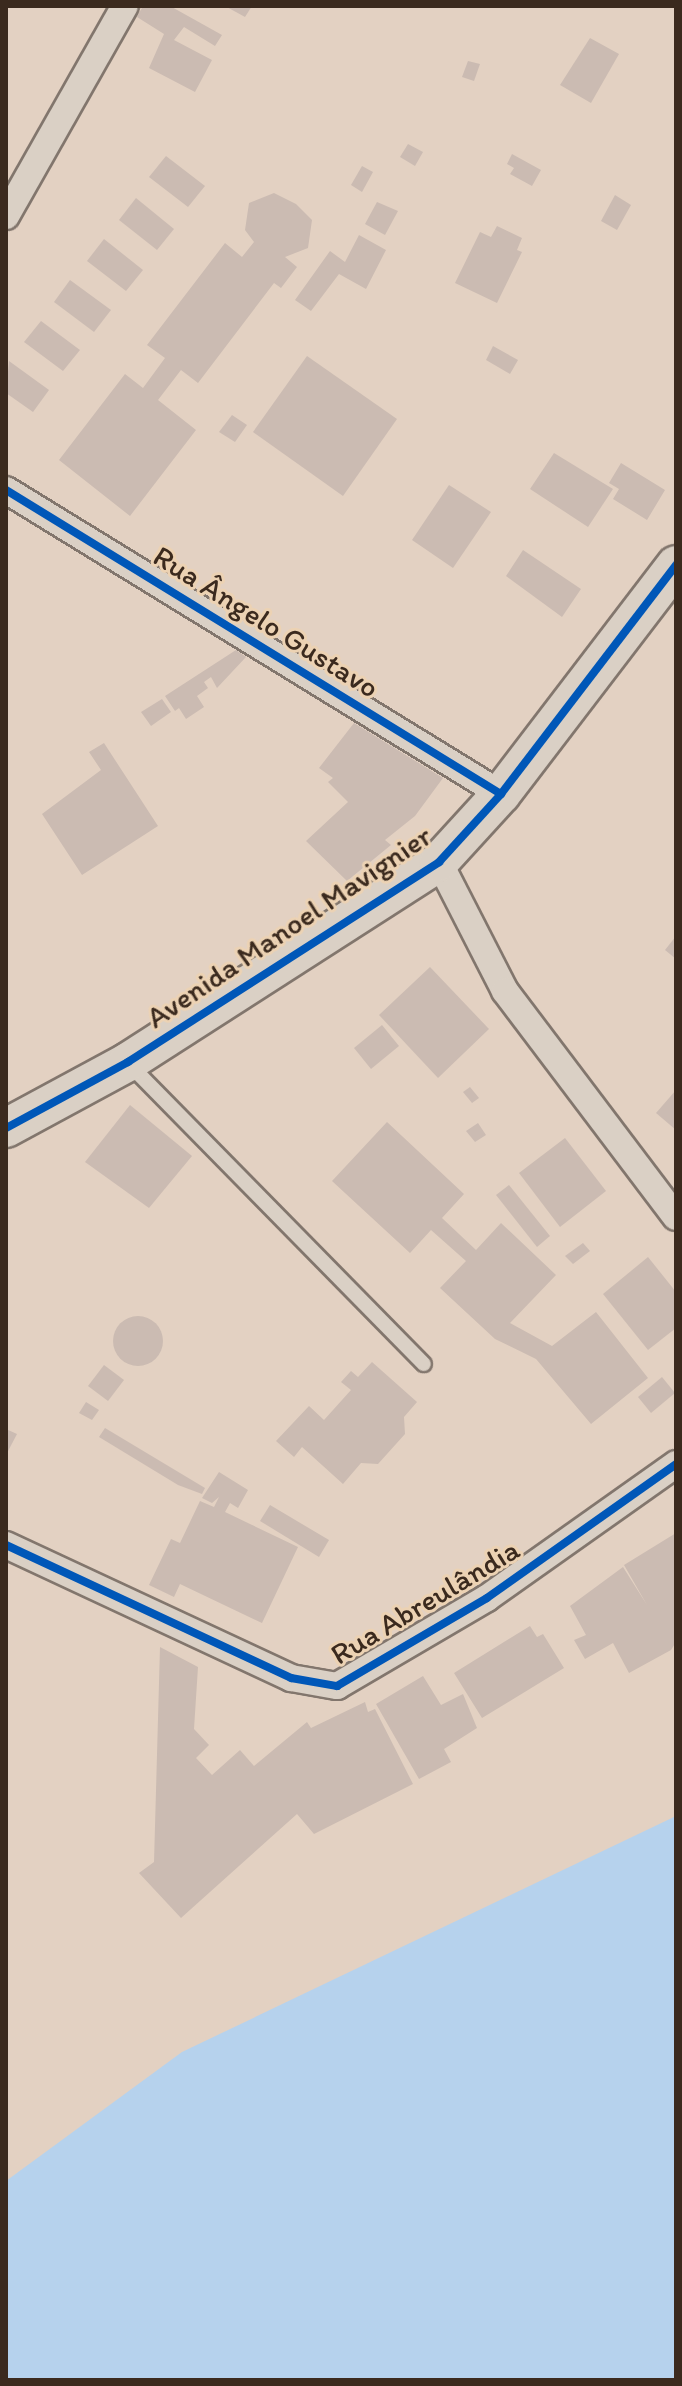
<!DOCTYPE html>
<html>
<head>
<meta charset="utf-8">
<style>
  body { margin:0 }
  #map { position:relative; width:682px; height:2386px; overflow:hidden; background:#e3d1c2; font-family:Itim,sans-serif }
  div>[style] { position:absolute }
  .water>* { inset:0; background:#b6d2ed }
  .building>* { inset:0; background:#cbbbb2 }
  .round { border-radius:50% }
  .roads { filter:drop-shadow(2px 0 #82766d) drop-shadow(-2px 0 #82766d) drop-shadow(0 2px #82766d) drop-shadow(0 -2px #82766d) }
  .lane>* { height:14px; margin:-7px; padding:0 7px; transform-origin:7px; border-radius:7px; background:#dad0c5 }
  .street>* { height:26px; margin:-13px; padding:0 13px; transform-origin:13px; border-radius:13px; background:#dad0c5 }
  .secondary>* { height:38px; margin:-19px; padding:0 19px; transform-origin:19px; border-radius:19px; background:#dad0c5 }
  .cycleway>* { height:8px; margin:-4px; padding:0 4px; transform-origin:4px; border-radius:4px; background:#0057b8 }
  span { translate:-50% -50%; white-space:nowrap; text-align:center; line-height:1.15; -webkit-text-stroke:6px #ecd2b3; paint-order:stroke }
  .street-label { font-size:30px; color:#3b2a1e }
  .frame { position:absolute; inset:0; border:8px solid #3b2a1e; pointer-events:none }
</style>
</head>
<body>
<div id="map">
  <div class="water">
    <div style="clip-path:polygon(676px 1816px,676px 2380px,6px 2380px,6px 2181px,182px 2052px)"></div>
  </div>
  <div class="building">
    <div style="clip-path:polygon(143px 6px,170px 6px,222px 35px,215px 46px,184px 27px,174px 40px,212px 60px,195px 92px,149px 68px,164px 34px,137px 17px)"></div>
    <div style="clip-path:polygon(225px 6px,252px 6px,245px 17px)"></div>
    <div style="clip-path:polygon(590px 38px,619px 54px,591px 103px,560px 85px)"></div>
    <div style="clip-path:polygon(468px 61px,480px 64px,474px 81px,462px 77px)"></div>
    <div style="clip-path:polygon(408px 144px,423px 152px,415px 166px,400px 157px)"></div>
    <div style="clip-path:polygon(512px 154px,541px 170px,532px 186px,510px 174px,514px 168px,507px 164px)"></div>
    <div style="clip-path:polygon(166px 156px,205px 186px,188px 207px,149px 177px)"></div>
    <div style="clip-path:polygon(362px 166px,373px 172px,362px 192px,351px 185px)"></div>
    <div style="clip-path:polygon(274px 193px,296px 204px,312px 220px,308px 248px,285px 257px,297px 267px,281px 288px,274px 283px,198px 383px,181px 370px,158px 400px,196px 430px,130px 516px,59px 460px,125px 374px,143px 388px,165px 358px,147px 345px,225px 243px,242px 257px,254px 242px,245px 230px,249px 203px)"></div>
    <div style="clip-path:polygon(615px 195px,631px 205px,617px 230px,601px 221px)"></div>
    <div style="clip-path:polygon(136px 198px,174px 229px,157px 250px,119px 220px)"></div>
    <div style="clip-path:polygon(377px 202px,398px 211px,385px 235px,365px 224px)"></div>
    <div style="clip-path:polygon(497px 226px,522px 238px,517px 250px,522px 252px,497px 303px,455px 283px,480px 232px,491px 237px)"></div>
    <div style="clip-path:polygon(359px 235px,386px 250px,366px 289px,339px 274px,311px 311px,295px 300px,330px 251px,345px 262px)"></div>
    <div style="clip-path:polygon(104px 239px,143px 270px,126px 291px,87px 261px)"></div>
    <div style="clip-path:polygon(70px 280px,111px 310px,94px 332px,54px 302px)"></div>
    <div style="clip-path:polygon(41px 321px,80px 350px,63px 371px,24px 342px)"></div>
    <div style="clip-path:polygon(493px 346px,518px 360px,510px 374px,486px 360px)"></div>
    <div style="clip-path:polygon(307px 356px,397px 419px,343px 496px,253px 432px)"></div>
    <div style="clip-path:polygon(9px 361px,49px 390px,33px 412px,6px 393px)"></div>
    <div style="clip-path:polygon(232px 415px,247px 425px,235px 442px,219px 432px)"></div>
    <div style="clip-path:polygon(554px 453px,613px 489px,588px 527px,530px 489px)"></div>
    <div style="clip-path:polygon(621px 463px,665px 490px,647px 520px,613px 499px,619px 489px,609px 483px)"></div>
    <div style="clip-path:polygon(449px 485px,491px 512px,453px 568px,412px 540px)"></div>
    <div style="clip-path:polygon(523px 550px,581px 589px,562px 617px,506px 576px)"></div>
    <div style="clip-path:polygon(236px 650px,246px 657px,217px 688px,211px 677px,204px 682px,208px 688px,197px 696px,204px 707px,186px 719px,179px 708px,175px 711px,165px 696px)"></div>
    <div style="clip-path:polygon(162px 699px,171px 712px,151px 726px,141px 712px)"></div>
    <div style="clip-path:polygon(354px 723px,443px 778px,415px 816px,385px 840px,391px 845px,347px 881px,306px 841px,348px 802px,328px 782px,333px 778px,319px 768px)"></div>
    <div style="clip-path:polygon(104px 743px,158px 826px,82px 875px,42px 814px,101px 770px,89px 752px)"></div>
    <div style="clip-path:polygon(676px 936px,676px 959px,665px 950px)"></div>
    <div style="clip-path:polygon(430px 967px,489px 1029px,438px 1078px,379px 1015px)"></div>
    <div style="clip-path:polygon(382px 1025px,399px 1046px,371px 1069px,354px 1048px)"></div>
    <div style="clip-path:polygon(470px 1087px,479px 1098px,472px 1103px,463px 1092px)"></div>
    <div style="clip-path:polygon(676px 1090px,676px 1130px,656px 1113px)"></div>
    <div style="clip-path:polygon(130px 1105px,192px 1156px,149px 1208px,85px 1162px)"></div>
    <div style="clip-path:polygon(387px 1122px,464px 1194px,442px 1218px,476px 1250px,501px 1223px,556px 1275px,510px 1323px,552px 1346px,596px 1312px,648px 1378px,591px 1424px,536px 1359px,495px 1339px,440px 1288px,466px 1261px,431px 1230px,410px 1253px,332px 1181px)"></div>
    <div style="clip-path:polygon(478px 1123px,486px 1135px,475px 1142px,466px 1131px)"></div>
    <div style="clip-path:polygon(565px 1138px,606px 1191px,560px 1227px,519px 1173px)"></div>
    <div style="clip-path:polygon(509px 1185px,550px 1236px,537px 1247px,496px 1195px)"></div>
    <div style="clip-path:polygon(583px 1243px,590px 1251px,573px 1264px,565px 1256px)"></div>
    <div style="clip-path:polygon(648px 1257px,676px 1292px,676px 1328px,648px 1350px,603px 1294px)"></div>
    <div class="round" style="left:113px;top:1316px;width:50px;height:50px"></div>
    <div style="clip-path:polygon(372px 1362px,417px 1402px,404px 1417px,405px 1434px,378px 1464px,361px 1463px,343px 1484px,302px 1447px,294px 1457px,276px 1441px,309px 1406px,324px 1420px,351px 1390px,341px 1382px,351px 1371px,358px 1377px)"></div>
    <div style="clip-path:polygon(104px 1365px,124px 1380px,108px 1401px,88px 1386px)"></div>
    <div style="clip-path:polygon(662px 1377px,675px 1393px,651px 1413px,638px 1397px)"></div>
    <div style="clip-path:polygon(86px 1402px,99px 1410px,92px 1420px,79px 1413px)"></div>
    <div style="clip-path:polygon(105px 1428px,205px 1488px,202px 1494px,178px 1485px,99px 1437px)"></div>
    <div style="clip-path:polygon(6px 1429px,17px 1434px,6px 1455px)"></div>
    <div style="clip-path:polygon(219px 1472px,248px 1490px,238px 1508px,230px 1503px,225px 1512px,298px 1547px,262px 1623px,180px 1584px,174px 1597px,149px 1585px,171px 1539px,180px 1543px,200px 1501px,214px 1507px,219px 1497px,212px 1503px,202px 1498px)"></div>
    <div style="clip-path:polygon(270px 1505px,329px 1540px,319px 1557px,260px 1521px)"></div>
    <div style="clip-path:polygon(676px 1533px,676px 1642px,671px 1650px,629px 1673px,613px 1643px,585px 1659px,574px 1640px,586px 1635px,570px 1606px,623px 1567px,647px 1605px,624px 1565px)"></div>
    <div style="clip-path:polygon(530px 1626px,537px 1637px,543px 1634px,564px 1668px,482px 1718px,454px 1673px)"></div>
    <div style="clip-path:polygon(160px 1647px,198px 1667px,194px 1729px,209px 1745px,196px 1758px,212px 1775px,240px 1750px,254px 1766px,307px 1722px,311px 1728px,365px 1702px,368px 1712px,375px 1709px,413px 1784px,314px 1834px,297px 1814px,181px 1918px,139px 1873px,154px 1862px)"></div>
    <div style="clip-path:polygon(423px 1676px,441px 1705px,463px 1694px,477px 1728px,444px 1749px,451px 1762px,419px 1779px,376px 1704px)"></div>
  </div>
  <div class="roads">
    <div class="lane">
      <div style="left:128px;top:1063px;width:422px;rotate:45.5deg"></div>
    </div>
    <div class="street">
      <div style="left:6px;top:216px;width:241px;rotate:-60.5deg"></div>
      <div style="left:6px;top:490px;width:581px;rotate:31.56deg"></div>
      <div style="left:439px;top:862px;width:145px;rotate:62.9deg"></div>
      <div style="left:505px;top:991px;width:283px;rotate:52.9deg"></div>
      <div style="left:6px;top:1545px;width:315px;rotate:25deg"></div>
      <div style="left:291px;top:1678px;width:47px;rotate:9.9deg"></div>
      <div style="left:337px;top:1686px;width:174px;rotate:-30.4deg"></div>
      <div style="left:487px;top:1598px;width:232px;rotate:-35.3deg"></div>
    </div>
    <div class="secondary">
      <div style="left:6px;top:1128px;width:139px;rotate:-28.4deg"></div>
      <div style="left:128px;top:1062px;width:370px;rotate:-32.7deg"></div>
      <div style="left:439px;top:862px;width:92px;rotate:-47.6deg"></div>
      <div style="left:501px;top:794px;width:288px;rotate:-52.6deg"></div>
    </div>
  </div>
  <div class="cycleway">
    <div style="left:6px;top:490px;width:581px;rotate:31.56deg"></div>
    <div style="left:6px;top:1128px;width:139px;rotate:-28.4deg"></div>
    <div style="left:128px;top:1062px;width:370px;rotate:-32.7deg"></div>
    <div style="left:439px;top:862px;width:92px;rotate:-47.6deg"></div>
    <div style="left:501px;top:794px;width:288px;rotate:-52.6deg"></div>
    <div style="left:6px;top:1545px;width:315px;rotate:25deg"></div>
    <div style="left:291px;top:1678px;width:47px;rotate:9.9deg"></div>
    <div style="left:337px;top:1686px;width:174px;rotate:-30.4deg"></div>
    <div style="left:487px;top:1598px;width:232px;rotate:-35.3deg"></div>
  </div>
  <div class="street-label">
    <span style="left:266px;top:622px;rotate:32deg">Rua Ângelo Gustavo</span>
    <span style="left:289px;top:927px;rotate:-34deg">Avenida Manoel Mavignier</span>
    <span style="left:425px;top:1602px;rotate:-31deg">Rua Abreulândia</span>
  </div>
  <div class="frame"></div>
</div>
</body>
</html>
